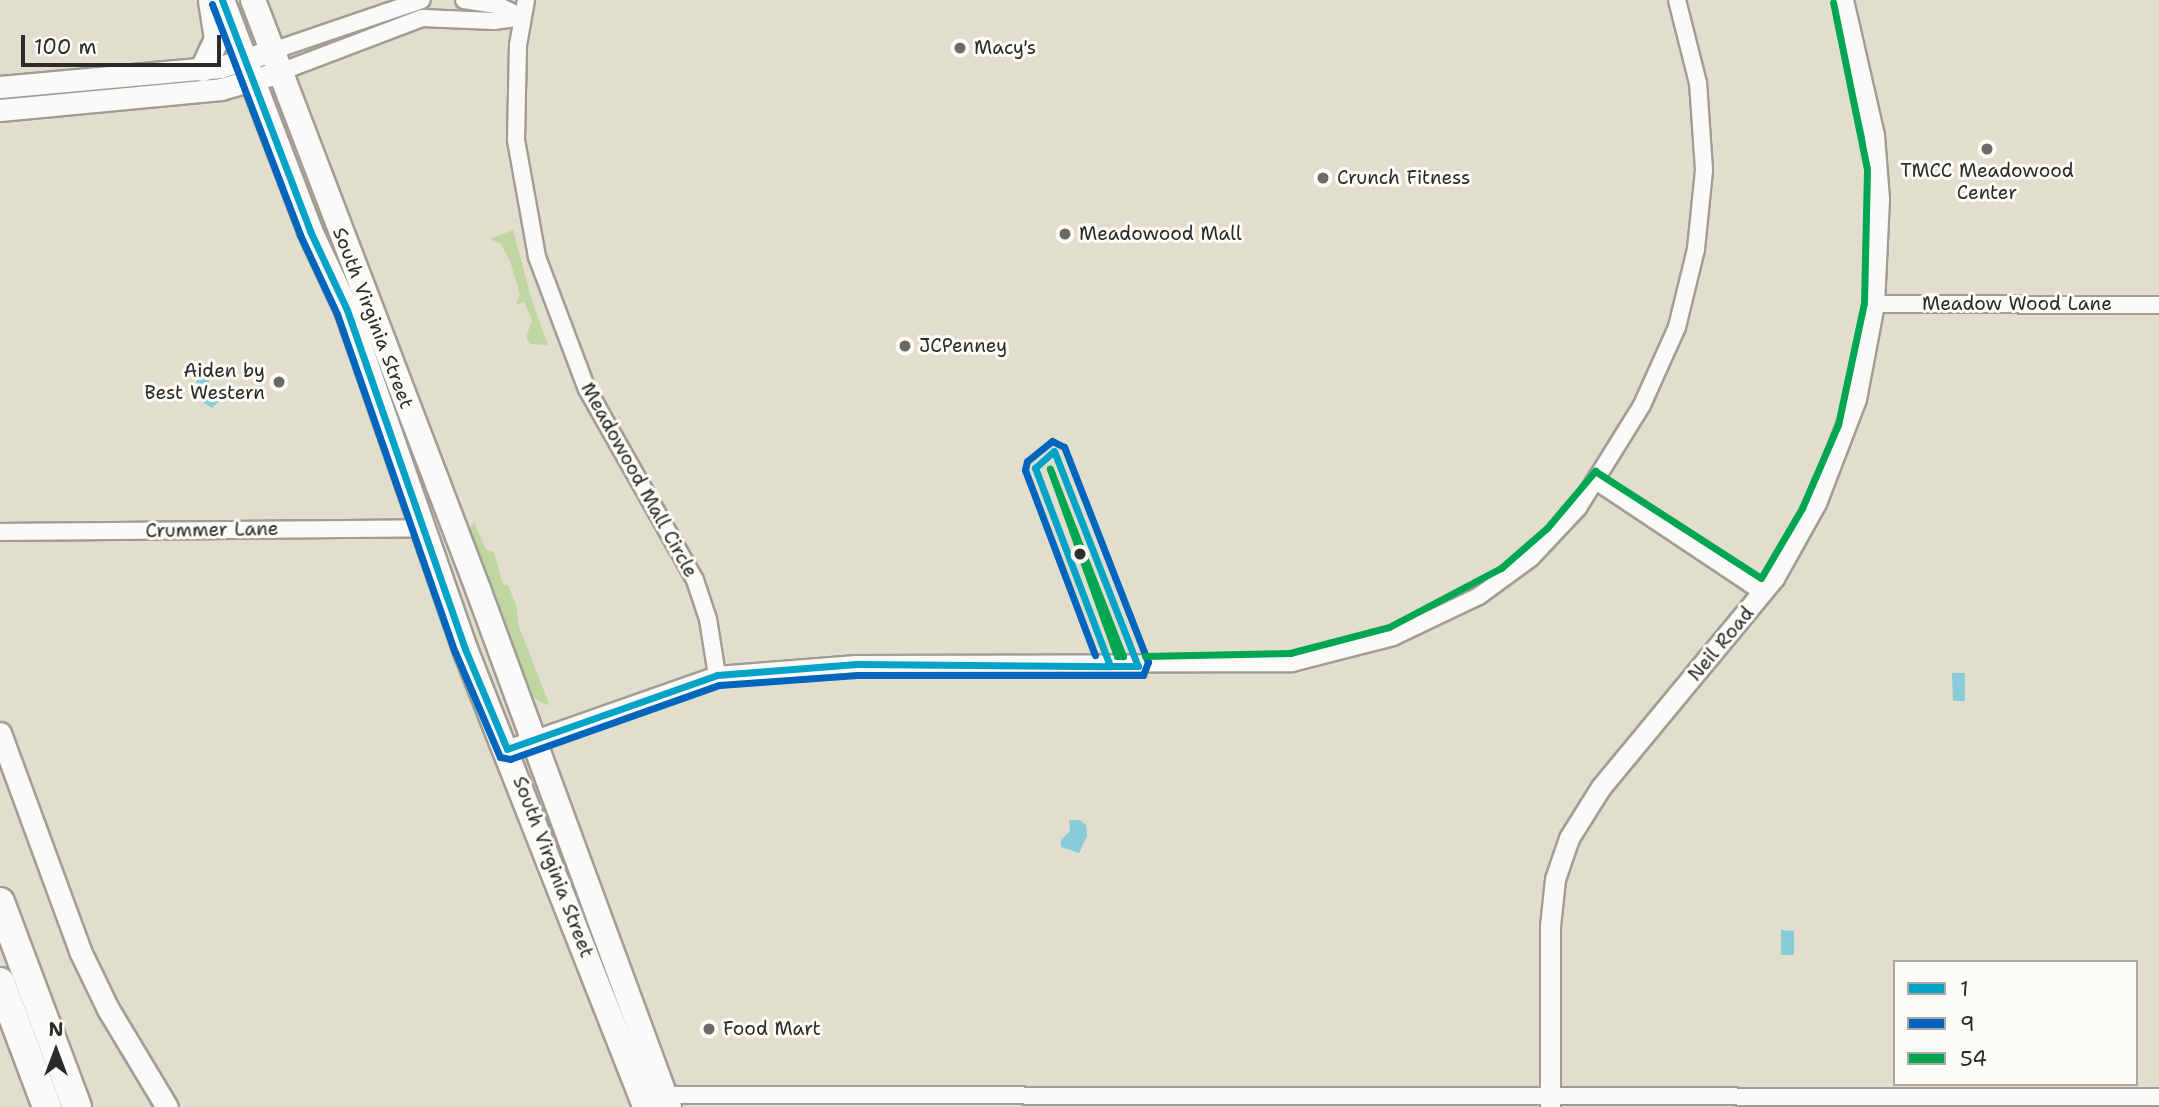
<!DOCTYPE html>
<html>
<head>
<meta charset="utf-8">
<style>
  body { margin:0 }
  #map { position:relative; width:2159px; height:1107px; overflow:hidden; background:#e2decd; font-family:"Shantell Sans",sans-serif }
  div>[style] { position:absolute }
  .green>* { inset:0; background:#bfd6a0 }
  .water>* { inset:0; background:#87ccd8 }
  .roads { filter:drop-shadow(2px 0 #a09e94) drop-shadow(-2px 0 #a09e94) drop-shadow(0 2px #a09e94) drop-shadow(0 -2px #a09e94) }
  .minor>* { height:16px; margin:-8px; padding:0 8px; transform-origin:8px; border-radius:8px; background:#fbfaf8 }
  .tertiary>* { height:19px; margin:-9.5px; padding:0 9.5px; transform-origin:9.5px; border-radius:9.5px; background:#fbfaf8 }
  .secondary>* { height:21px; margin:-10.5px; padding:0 10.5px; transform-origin:10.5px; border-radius:10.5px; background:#fbfaf8 }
  .primary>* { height:24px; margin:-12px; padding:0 12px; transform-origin:12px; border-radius:12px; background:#fbfaf8 }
  .motorway>* { height:28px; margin:-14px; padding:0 14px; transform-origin:14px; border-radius:14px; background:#fbfaf8 }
  .bus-1>* { height:7px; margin:-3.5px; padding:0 3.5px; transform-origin:3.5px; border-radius:3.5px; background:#02a3c6 }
  .bus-2>* { height:7px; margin:-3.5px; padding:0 3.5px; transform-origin:3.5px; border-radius:3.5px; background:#0065bd }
  .bus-3>* { height:7px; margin:-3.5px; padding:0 3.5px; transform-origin:3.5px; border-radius:3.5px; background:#00a651 }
  .dots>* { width:19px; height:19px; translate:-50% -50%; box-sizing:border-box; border:4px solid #fdfcf7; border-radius:50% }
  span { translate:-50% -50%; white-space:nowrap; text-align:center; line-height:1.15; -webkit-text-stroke:6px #fdfcf7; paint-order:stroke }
  .poi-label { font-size:19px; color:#2b2b2b }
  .left { translate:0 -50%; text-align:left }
  .right { translate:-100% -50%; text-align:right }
  .street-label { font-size:19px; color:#2b2b2b }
  .legend { position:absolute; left:1893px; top:960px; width:245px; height:126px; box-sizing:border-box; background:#fdfcf7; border:2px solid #a9a8a5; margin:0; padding:9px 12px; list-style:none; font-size:21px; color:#2b2b2b }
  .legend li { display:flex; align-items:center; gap:14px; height:35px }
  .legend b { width:35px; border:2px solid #a9a8a5 }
  .north { position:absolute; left:21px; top:1016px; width:70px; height:70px; -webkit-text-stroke:5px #fdfcf7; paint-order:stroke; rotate:0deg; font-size:19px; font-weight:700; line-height:28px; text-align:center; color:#2b2b2b }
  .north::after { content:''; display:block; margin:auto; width:24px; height:32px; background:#2b2b2b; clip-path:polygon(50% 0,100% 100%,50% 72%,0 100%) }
  .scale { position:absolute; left:21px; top:35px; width:200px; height:32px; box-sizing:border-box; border:4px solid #2b2b2b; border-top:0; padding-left:9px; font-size:21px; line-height:24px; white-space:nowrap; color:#2b2b2b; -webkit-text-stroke:5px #fdfcf7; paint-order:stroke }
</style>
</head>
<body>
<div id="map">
  <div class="green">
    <div style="clip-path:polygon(513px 230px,532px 301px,548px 345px,530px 344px,526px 337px,532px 320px,524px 302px,516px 305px,520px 294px,510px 261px,501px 244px,490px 239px)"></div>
    <div style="clip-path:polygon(474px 522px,486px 550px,494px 552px,503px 585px,508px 585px,517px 608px,518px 624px,549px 704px,546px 705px,534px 698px,469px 530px)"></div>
  </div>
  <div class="water">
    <div style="clip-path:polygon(206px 373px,210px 385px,223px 397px,212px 408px,199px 400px,195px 389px,199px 374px)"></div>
    <div style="clip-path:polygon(1952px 673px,1965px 673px,1965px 701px,1953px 701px)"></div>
    <div style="clip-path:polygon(1069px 820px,1080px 820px,1086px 825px,1087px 836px,1079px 853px,1061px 847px,1061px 840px,1070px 831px)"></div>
    <div style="clip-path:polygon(1781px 930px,1794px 931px,1794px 955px,1781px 955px)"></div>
  </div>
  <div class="roads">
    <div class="minor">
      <div style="left:464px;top:0;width:33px;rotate:9deg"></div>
      <div style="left:497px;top:5px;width:28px;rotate:26deg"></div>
      <div style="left:526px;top:0;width:46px;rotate:100.1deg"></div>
      <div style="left:518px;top:45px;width:95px;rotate:91.2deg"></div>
      <div style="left:516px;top:140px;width:119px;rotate:79.8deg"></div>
      <div style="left:537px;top:257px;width:141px;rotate:69.3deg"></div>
      <div style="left:587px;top:389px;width:219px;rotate:60.5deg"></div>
      <div style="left:695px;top:580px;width:41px;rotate:71.6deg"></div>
      <div style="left:708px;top:619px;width:57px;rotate:80.9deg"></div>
      <div style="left:272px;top:51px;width:158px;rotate:-18.8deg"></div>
      <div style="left:280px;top:72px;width:152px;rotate:-20.8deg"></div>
      <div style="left:422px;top:18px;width:72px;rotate:2.4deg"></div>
      <div style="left:494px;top:21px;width:28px;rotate:-8deg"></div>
      <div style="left:1874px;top:304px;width:285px;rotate:0.2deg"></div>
      <div style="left:1596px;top:481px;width:202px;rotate:33.7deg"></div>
      <div style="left:0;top:532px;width:424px;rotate:-0.5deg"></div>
      <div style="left:507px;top:749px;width:223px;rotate:-19.4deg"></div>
      <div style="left:717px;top:675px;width:140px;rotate:-4.5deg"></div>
      <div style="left:857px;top:664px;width:435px;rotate:-0.1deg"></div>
      <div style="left:1292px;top:663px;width:104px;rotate:-14.4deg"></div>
      <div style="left:1393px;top:637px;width:95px;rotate:-25.5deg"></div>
      <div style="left:1479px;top:596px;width:64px;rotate:-36.2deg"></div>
      <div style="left:1531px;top:558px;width:69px;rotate:-46.8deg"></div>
      <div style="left:1578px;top:508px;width:121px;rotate:-58.1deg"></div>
      <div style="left:1642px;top:405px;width:85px;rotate:-65.8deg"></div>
      <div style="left:1677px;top:327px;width:80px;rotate:-76.3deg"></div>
      <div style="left:1696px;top:249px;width:79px;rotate:-84.2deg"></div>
      <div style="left:1704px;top:170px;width:87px;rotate:-93.9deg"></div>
      <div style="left:1698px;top:83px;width:86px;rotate:-104.2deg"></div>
      <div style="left:657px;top:1095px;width:1502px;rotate:0.08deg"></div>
    </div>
    <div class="tertiary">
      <div style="left:1550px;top:1107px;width:181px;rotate:-90deg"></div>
      <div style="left:1550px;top:926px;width:47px;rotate:-83.9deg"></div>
      <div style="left:1555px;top:879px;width:43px;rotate:-71.1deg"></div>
      <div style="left:1569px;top:838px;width:60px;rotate:-57.9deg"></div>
      <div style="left:1601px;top:787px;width:271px;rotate:-50.4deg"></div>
      <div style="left:1774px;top:578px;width:86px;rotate:-60.8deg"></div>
      <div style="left:1816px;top:503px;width:111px;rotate:-69deg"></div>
      <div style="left:1856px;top:399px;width:97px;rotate:-79.3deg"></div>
      <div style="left:1874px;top:304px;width:105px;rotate:-87.3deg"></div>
      <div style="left:1879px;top:199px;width:64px;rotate:-94.5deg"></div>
      <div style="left:1874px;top:135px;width:139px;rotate:-102.9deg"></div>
    </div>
    <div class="secondary">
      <div style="left:0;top:87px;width:221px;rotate:-5.2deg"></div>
      <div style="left:220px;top:67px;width:54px;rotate:-17.1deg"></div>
      <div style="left:0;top:110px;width:222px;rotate:-5.4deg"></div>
      <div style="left:221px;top:89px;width:61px;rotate:-16.1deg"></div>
      <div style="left:0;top:733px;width:232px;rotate:69.8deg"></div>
      <div style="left:80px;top:951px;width:64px;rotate:64.2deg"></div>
      <div style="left:108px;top:1009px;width:114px;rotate:59deg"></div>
    </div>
    <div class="primary">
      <div style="left:222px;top:0;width:247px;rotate:69.1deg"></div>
      <div style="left:310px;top:231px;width:87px;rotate:64.9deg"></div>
      <div style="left:347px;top:310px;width:359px;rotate:70.8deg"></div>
      <div style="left:465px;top:649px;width:492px;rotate:68.5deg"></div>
      <div style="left:253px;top:0;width:631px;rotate:69.09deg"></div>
      <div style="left:478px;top:589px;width:552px;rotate:69.76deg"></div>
      <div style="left:203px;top:69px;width:33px;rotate:-65deg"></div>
      <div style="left:217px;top:39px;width:38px;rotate:-99deg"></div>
    </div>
    <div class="motorway">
      <div style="left:0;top:902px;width:219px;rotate:69.4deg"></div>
      <div style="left:0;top:982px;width:134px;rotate:69.4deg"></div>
    </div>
  </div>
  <div class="bus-1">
    <div style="left:222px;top:0;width:247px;rotate:69.1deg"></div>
    <div style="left:310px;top:231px;width:87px;rotate:64.9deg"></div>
    <div style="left:347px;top:310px;width:359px;rotate:70.8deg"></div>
    <div style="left:465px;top:649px;width:108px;rotate:67.2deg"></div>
    <div style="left:507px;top:749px;width:223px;rotate:-19.4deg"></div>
    <div style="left:717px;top:675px;width:140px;rotate:-4.5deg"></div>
    <div style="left:857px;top:664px;width:253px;rotate:0.5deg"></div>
    <div style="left:1054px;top:451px;width:231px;rotate:68.7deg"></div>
    <div style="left:1138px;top:666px;width:28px;rotate:180deg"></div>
    <div style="left:1110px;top:666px;width:212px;rotate:-110.7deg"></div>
    <div style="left:1035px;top:468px;width:25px;rotate:-42deg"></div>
  </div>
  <div class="bus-2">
    <div style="left:212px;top:4px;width:247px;rotate:69.1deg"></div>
    <div style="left:300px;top:235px;width:87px;rotate:64.9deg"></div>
    <div style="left:337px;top:314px;width:358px;rotate:70.8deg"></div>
    <div style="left:455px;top:652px;width:114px;rotate:66.8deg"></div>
    <div style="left:500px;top:757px;width:10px;rotate:11deg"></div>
    <div style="left:510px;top:759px;width:222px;rotate:-19.5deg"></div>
    <div style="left:719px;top:685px;width:138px;rotate:-4.1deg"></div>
    <div style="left:857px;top:675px;width:286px"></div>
    <div style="left:1143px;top:675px;width:14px;rotate:-69deg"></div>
    <div style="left:1148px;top:662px;width:231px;rotate:-111.3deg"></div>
    <div style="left:1064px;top:447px;width:13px;rotate:-153deg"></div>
    <div style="left:1052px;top:441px;width:32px;rotate:141deg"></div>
    <div style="left:1027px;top:461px;width:9px;rotate:103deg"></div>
    <div style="left:1025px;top:470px;width:198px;rotate:69.3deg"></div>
  </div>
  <div class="bus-3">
    <div style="left:1050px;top:469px;width:201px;rotate:68.7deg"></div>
    <div style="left:1123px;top:656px;width:6px;rotate:180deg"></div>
    <div style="left:1117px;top:656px;width:199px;rotate:-109.7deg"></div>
    <div style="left:1145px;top:656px;width:145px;rotate:-1.2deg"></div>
    <div style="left:1290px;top:653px;width:102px;rotate:-14.7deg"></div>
    <div style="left:1389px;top:627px;width:127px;rotate:-27.8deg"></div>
    <div style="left:1501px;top:568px;width:61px;rotate:-41deg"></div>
    <div style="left:1547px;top:528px;width:75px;rotate:-49.9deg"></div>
    <div style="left:1595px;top:471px;width:197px;rotate:32.8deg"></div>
    <div style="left:1761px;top:578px;width:81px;rotate:-59.6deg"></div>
    <div style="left:1802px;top:508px;width:90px;rotate:-66.6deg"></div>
    <div style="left:1838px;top:425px;width:125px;rotate:-78deg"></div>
    <div style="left:1864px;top:303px;width:134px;rotate:-88.7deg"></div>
    <div style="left:1867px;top:169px;width:170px;rotate:-101.5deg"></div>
  </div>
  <div class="dots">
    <div style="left:960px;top:48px;background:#6b6a64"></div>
    <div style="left:1987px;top:149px;background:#6b6a64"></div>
    <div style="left:1323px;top:178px;background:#6b6a64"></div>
    <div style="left:1065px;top:234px;background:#6b6a64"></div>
    <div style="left:905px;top:346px;background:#6b6a64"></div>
    <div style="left:279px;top:382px;background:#6b6a64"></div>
    <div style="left:1080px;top:554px;background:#2b2b2b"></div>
    <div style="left:709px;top:1029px;background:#6b6a64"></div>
  </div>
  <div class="poi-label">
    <span class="left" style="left:974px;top:48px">Macy's</span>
    <span style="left:1987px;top:182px">TMCC Meadowood<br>Center</span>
    <span class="left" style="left:1337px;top:178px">Crunch Fitness</span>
    <span class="left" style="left:1079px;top:234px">Meadowood Mall</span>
    <span class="left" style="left:919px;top:346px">JCPenney</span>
    <span class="right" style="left:265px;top:382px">Aiden by<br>Best Western</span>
    <span class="left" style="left:723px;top:1029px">Food Mart</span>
  </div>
  <div class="street-label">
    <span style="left:2017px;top:304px">Meadow Wood Lane</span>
    <span style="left:373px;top:318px;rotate:69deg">South Virginia Street</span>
    <span style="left:639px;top:480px;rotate:61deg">Meadowood Mall Circle</span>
    <span style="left:212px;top:530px;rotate:-1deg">Crummer Lane</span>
    <span style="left:1721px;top:644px;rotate:-50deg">Neil Road</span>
    <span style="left:553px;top:867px;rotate:69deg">South Virginia Street</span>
  </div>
  <ul class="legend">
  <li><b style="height:9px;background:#02a3c6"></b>1</li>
  <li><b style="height:9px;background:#0065bd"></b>9</li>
  <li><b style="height:9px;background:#00a651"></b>54</li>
  </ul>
  <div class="north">N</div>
  <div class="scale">100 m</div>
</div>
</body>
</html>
